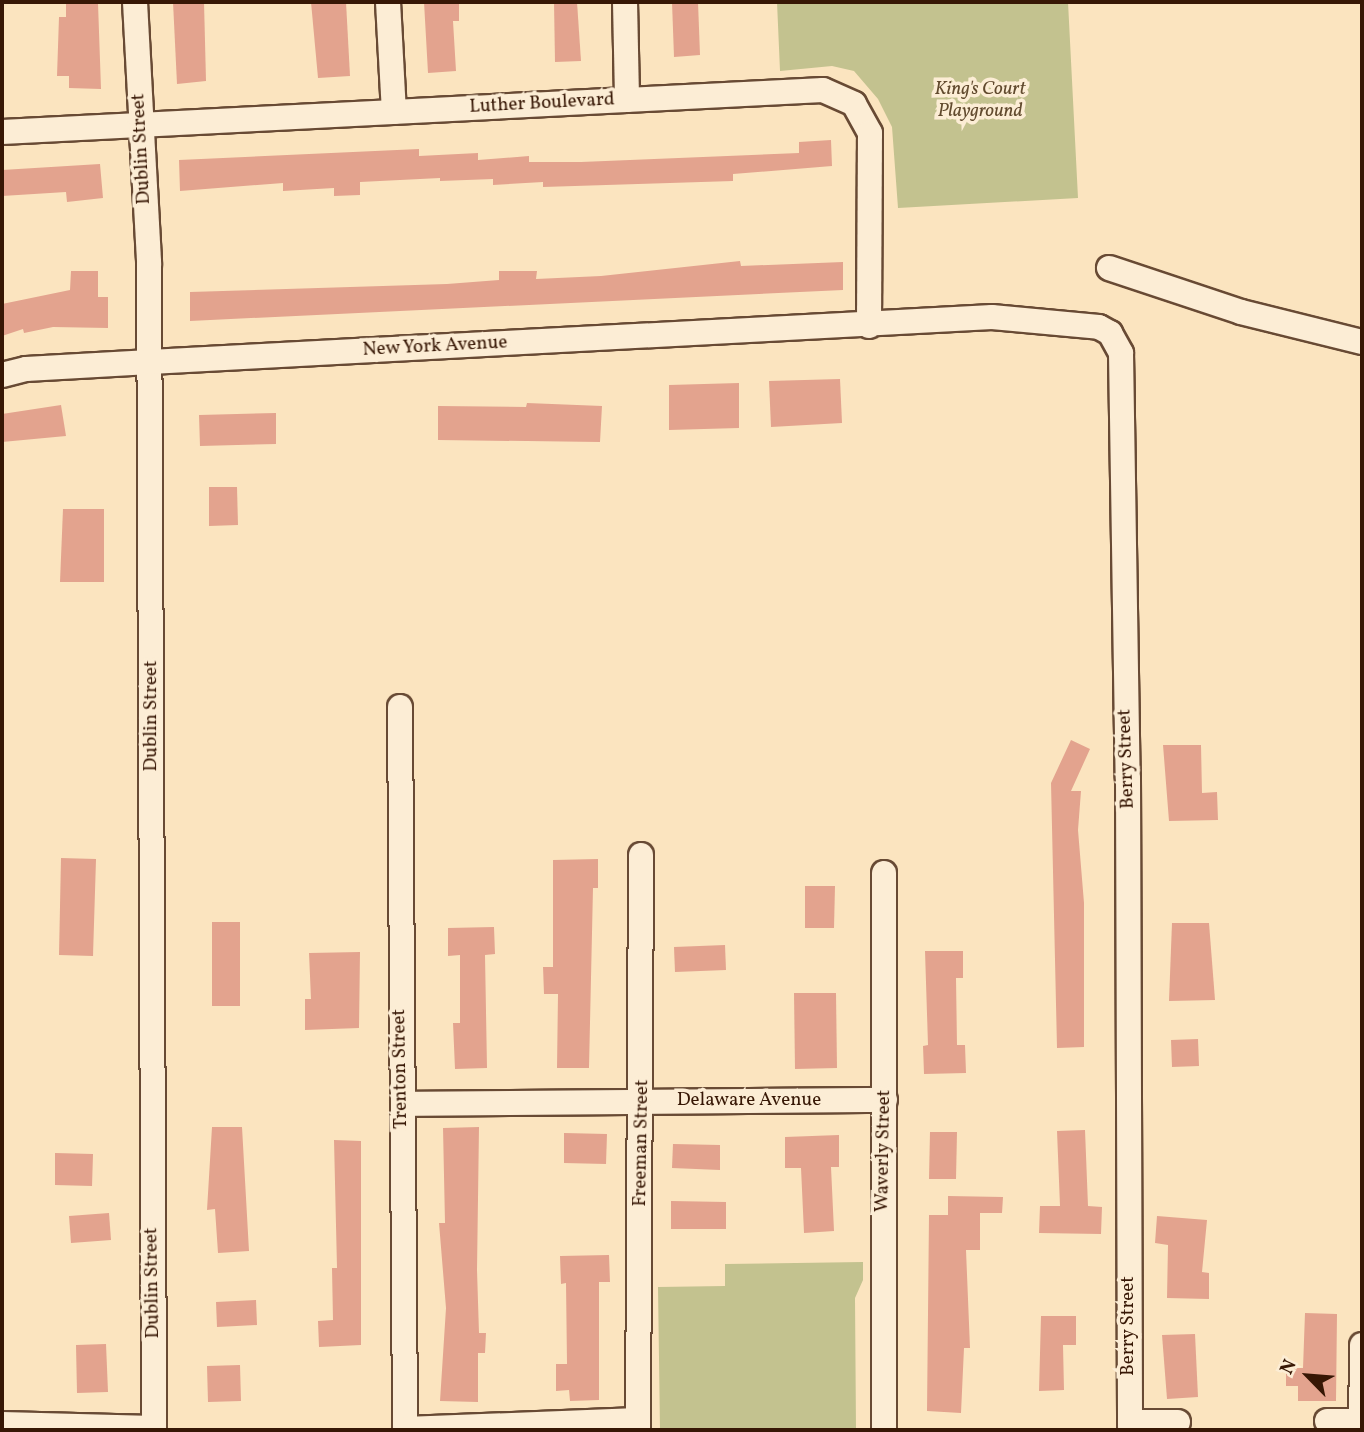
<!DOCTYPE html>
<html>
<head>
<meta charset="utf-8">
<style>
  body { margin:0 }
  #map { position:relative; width:1364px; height:1432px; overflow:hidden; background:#fbe4bf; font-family:Vollkorn,serif }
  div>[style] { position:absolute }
  .green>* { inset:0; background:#c3c28f }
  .building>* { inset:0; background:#e3a38e }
  .roads { filter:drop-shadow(2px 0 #684a34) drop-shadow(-2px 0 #684a34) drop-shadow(0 2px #684a34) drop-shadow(0 -2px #684a34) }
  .minor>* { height:24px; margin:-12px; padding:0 12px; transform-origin:12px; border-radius:12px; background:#fcedd5 }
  span { translate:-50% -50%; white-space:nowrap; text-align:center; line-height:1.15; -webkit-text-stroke:7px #fcedd5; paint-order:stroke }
  .park-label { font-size:19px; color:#614a2e; font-style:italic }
  .street-label { font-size:19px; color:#371705 }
  .frame { position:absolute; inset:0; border:4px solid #371705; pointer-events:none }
  .north { position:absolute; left:1273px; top:1341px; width:70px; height:70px; -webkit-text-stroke:5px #fcedd5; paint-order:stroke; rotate:295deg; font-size:19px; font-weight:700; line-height:28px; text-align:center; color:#371705 }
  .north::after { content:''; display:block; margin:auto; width:24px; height:32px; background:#371705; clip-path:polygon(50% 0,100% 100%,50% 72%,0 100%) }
</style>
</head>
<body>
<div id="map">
  <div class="green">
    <div style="clip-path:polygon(777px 2px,1068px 2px,1078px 198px,898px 208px,892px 127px,878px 99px,854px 71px,832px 66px,780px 71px)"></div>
    <div style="clip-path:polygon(863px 1262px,863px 1280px,855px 1298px,856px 1430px,660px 1430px,658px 1287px,725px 1286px,725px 1264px)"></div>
  </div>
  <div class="building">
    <div style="clip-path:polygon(173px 2px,204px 2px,206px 81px,177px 84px)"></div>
    <div style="clip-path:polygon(311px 2px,346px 2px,350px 76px,318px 78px)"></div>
    <div style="clip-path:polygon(424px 2px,459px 2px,459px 21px,453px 21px,456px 71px,428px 73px)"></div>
    <div style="clip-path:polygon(554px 2px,577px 2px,581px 61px,555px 62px)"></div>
    <div style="clip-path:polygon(672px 2px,698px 2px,700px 55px,674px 57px)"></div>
    <div style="clip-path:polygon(98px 3px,101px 89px,69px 88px,69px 76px,57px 76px,59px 17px,66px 17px,66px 4px)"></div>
    <div style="clip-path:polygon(831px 140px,832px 166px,733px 174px,733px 181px,543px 187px,543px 182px,493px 185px,493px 179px,440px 181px,440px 178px,360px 182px,360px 195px,334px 196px,334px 188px,283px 191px,283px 183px,180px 191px,179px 160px,419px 149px,419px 156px,478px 153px,478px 160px,529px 156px,529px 162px,581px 162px,799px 153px,799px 142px)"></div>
    <div style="clip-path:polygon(100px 164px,103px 198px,67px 202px,66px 192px,2px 196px,2px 170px)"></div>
    <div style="clip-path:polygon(740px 261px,741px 266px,843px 262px,843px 290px,190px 321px,190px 292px,447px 284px,499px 280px,499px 271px,537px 271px,536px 279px,601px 276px)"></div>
    <div style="clip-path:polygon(71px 271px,98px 271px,98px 297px,108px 297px,108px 328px,53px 327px,24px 333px,23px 329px,2px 336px,2px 304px,70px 290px)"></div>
    <div style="clip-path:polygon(840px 379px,842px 423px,771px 427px,769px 381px)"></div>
    <div style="clip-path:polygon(739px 383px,739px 428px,669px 430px,669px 385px)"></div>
    <div style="clip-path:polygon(527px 403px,602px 406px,600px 442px,438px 440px,438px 406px,526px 407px)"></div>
    <div style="clip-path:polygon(61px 405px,66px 436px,2px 442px,2px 414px)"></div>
    <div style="clip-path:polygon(276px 413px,276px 444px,200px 446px,199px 415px)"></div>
    <div style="clip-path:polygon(209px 487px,237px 487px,238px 525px,209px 526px)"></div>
    <div style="clip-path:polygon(63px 509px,104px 509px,104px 582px,60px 582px)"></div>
    <div style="clip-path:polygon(1071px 740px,1090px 749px,1071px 791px,1081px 791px,1078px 830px,1084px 903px,1084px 1047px,1057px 1048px,1051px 783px)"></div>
    <div style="clip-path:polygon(1163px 745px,1201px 745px,1202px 793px,1217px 792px,1218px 820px,1169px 821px)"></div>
    <div style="clip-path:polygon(61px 858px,96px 859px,93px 956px,59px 955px)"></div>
    <div style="clip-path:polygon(598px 859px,598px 888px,593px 888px,589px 1068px,557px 1068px,558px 994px,544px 994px,543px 967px,553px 967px,553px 860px)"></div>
    <div style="clip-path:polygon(805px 886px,835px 886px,834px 928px,805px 928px)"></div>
    <div style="clip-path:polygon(212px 922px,240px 922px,240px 1006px,212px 1006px)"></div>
    <div style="clip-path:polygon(1172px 923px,1209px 923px,1215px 1000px,1169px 1001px)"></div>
    <div style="clip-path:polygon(494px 927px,495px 954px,485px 955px,487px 1068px,455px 1069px,453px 1023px,460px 1023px,460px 955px,448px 956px,448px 928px)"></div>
    <div style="clip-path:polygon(725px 945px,726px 970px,675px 972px,674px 947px)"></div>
    <div style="clip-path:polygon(925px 951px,963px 951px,963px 978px,956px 978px,957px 1045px,965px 1045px,966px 1073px,924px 1074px,923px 1046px,928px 1045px)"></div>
    <div style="clip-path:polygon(360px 952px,359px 1028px,305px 1030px,305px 999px,311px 999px,309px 953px)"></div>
    <div style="clip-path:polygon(794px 993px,836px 993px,837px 1068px,795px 1069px)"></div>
    <div style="clip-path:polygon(1198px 1039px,1199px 1066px,1172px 1067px,1171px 1040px)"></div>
    <div style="clip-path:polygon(212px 1127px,242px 1127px,249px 1251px,218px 1253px,215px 1209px,207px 1210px)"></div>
    <div style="clip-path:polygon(479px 1127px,477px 1270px,479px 1333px,486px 1333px,485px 1353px,478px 1353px,478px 1402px,440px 1401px,446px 1308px,439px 1223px,445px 1223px,443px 1128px)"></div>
    <div style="clip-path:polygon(1085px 1130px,1088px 1206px,1102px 1207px,1101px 1234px,1039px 1233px,1040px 1206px,1060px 1206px,1057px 1131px)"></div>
    <div style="clip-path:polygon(930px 1132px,957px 1132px,956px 1179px,929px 1179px)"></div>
    <div style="clip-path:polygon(564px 1133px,607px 1134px,606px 1164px,564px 1163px)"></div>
    <div style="clip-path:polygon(839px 1135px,839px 1167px,831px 1167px,834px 1231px,804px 1233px,801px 1168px,785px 1168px,785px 1137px)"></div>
    <div style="clip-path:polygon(334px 1140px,361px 1141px,361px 1345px,319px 1347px,318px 1321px,333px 1320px,332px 1268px,337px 1268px)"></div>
    <div style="clip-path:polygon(673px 1144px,720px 1145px,720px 1170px,672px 1168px)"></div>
    <div style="clip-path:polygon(55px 1153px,93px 1154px,92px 1186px,55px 1185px)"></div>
    <div style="clip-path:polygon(948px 1196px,1003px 1197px,1002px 1213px,980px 1213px,980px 1250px,966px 1250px,970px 1348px,964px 1348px,961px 1413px,927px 1411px,929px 1215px,948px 1215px)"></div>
    <div style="clip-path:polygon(671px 1201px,726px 1202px,726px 1229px,671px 1229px)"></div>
    <div style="clip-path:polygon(109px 1213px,111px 1240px,71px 1243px,69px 1216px)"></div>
    <div style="clip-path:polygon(1157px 1216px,1207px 1220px,1202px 1272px,1209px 1273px,1209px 1299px,1167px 1298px,1168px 1245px,1155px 1243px)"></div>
    <div style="clip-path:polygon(609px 1255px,610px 1282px,599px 1282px,599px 1400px,570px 1401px,569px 1390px,556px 1391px,556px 1364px,567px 1364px,566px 1283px,561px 1284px,560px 1256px)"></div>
    <div style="clip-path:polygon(256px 1300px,257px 1325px,217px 1327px,216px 1302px)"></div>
    <div style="clip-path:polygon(1305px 1313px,1337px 1314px,1336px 1401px,1298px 1401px,1298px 1386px,1286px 1386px,1286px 1368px,1303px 1368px)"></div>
    <div style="clip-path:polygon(1041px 1316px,1076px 1316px,1076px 1345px,1063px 1345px,1064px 1390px,1039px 1391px)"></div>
    <div style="clip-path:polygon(1195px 1334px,1198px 1397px,1167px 1399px,1162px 1335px)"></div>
    <div style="clip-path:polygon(106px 1344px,108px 1392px,77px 1393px,76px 1345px)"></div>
    <div style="clip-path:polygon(240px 1365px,241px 1401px,208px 1402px,207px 1366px)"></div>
  </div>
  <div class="roads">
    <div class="minor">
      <div style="left:135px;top:2px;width:261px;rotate:86.9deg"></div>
      <div style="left:149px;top:263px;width:1167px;rotate:89.75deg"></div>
      <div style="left:388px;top:2px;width:110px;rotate:86.9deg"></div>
      <div style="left:625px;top:2px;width:98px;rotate:88.8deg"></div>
      <div style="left:2px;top:132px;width:822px;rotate:-2.93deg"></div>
      <div style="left:823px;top:90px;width:34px;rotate:24deg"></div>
      <div style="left:854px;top:104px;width:33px;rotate:61deg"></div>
      <div style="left:870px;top:133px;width:193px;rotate:90.3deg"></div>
      <div style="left:1109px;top:268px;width:139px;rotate:18.4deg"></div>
      <div style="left:1241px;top:312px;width:125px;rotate:13.9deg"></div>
      <div style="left:2px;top:375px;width:25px;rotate:-14deg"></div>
      <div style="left:26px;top:369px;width:124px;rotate:-3.2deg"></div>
      <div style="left:150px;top:362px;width:843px;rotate:-3.06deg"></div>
      <div style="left:992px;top:317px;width:107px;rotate:5.3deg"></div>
      <div style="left:1099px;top:327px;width:13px;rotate:29deg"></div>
      <div style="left:1110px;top:333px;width:23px;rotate:61deg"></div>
      <div style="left:1121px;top:353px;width:425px;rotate:89.1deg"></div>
      <div style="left:1128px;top:778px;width:652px;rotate:89.82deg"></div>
      <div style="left:400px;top:707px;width:723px;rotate:89.6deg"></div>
      <div style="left:403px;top:1104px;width:482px;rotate:-0.5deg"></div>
      <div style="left:1327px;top:1421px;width:35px"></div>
      <div style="left:1130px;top:1422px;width:48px"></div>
      <div style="left:2px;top:1424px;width:152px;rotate:1.5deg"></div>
      <div style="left:405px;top:1429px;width:233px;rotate:-2.2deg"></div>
      <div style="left:638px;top:1430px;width:575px;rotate:-89.7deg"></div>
      <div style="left:884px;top:1430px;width:557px;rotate:-90deg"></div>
      <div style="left:1361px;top:1430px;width:85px;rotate:-89.3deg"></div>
    </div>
  </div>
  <div class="park-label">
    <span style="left:980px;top:101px">King's Court<br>Playground</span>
  </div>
  <div class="street-label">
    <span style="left:542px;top:104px;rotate:-3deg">Luther Boulevard</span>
    <span style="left:142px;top:149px;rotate:-93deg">Dublin Street</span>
    <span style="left:435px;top:347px;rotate:-3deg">New York Avenue</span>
    <span style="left:152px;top:716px;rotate:-90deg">Dublin Street</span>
    <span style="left:1127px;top:759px;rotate:-92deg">Berry Street</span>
    <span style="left:401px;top:1069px;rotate:-91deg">Trenton Street</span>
    <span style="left:749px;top:1101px">Delaware Avenue</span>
    <span style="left:642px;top:1143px;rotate:-89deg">Freeman Street</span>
    <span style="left:884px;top:1151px;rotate:-89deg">Waverly Street</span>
    <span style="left:153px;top:1283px;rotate:-91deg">Dublin Street</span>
    <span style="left:1129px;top:1326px;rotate:-90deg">Berry Street</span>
  </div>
  <div class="frame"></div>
  <div class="north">N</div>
</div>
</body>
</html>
